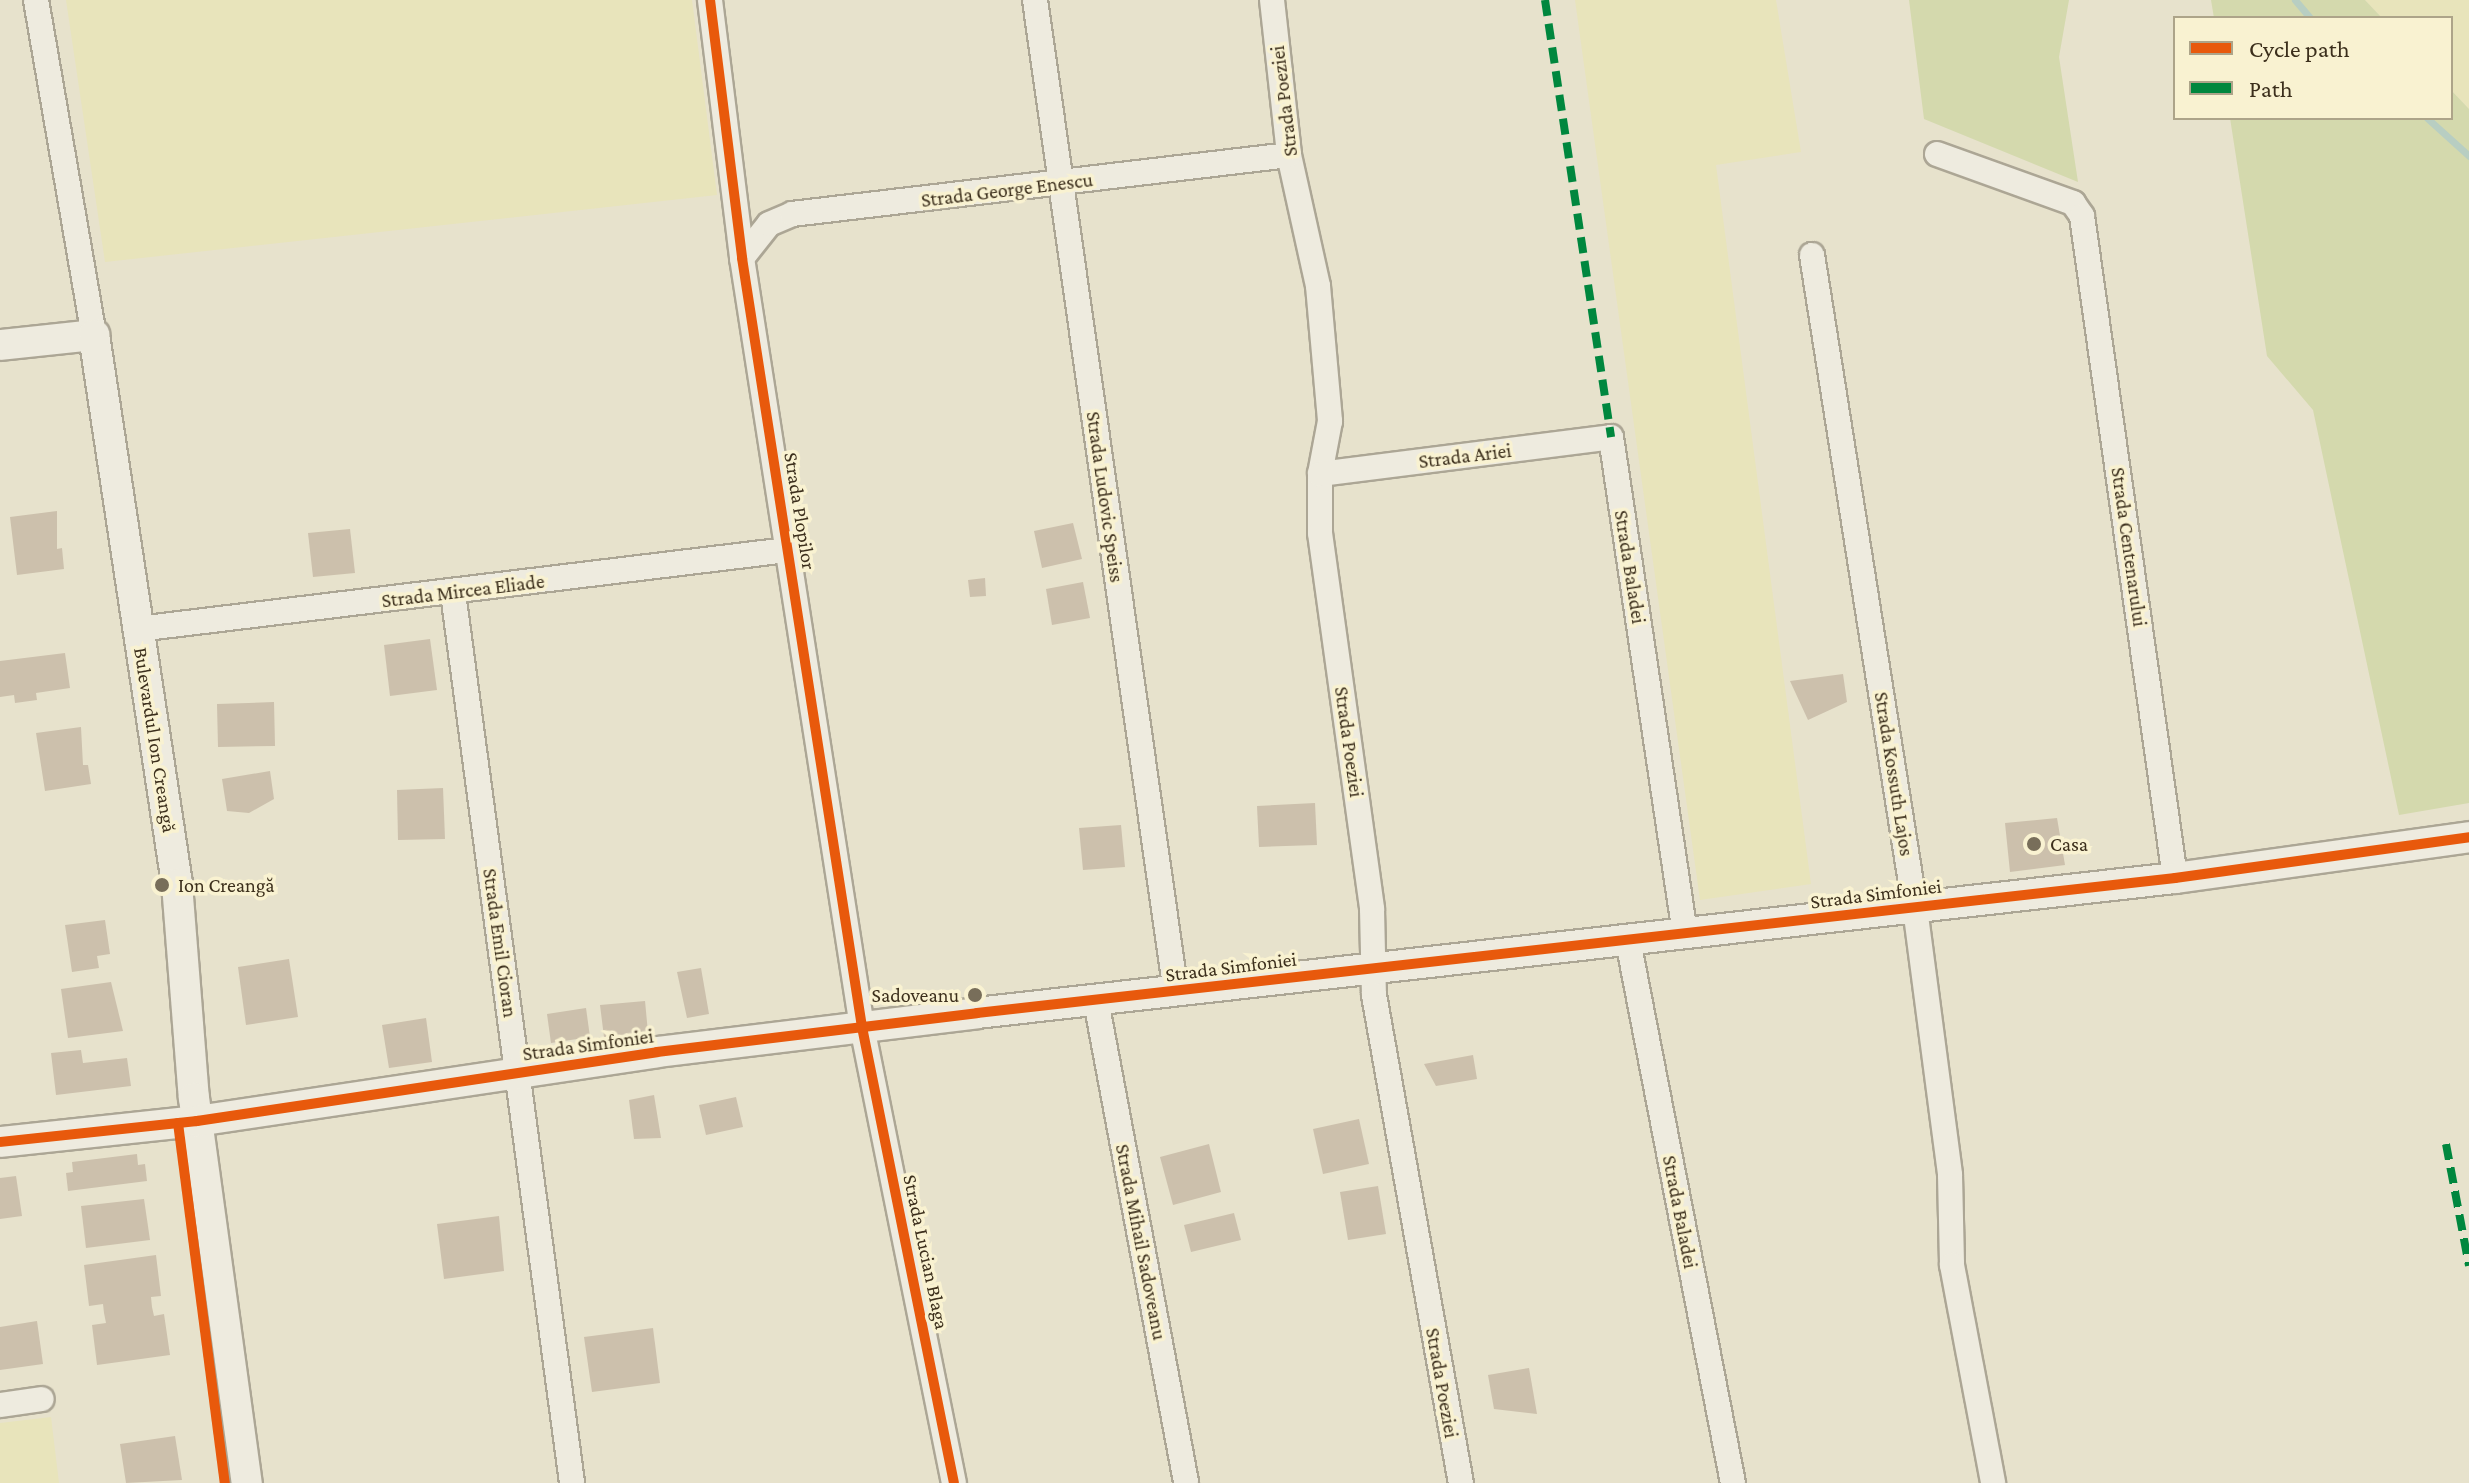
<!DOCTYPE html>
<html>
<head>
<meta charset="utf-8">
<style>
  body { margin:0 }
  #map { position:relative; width:2469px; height:1483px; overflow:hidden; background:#e7e2cc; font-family:"Crimson Pro",serif }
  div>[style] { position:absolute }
  .farmland>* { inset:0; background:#e8e4bb }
  .green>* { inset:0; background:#d4d9ad }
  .stream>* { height:7px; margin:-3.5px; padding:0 3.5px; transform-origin:3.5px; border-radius:3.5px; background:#b8cec2 }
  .building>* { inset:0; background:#ccc0ac }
  .roads { filter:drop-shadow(2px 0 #aca695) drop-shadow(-2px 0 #aca695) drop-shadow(0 2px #aca695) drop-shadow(0 -2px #aca695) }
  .minor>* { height:24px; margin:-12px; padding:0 12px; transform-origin:12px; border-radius:12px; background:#eeebdf }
  .tertiary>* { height:30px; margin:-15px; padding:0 15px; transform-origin:15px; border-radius:15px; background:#eeebdf }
  .quiet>* { height:8px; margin-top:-4px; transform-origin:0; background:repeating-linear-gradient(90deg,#00873e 0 16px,transparent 0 24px) }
  .cycleway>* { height:10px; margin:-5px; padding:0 5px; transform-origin:5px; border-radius:5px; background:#e8590c }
  .dots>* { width:22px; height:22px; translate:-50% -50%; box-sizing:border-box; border:4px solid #f9f2d1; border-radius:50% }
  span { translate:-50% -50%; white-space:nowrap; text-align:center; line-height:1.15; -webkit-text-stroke:7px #f9f2d1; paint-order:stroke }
  .street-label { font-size:20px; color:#3c2f1c }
  .poi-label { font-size:20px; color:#3c2f1c }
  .left { translate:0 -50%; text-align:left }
  .right { translate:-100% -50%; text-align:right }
  .legend { position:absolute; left:2173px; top:16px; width:280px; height:104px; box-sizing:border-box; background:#f9f2d1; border:2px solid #ada489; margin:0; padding:10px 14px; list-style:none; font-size:24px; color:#3c2f1c }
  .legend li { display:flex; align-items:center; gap:16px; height:40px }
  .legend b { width:40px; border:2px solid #ada489 }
</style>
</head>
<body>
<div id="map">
  <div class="farmland">
    <div style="clip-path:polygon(66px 0,692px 0,717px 195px,105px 262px)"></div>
    <div style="clip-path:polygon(1575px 0,1776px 0,1801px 152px,1716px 165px,1811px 884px,1700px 900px)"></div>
    <div style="clip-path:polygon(2365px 0,2469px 0,2469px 109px,2451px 90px,2451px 18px,2382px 18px)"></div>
    <div style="clip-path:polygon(51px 1417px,59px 1483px,0 1483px,0 1423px)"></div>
  </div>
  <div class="green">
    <div style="clip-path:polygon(1909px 0,2069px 0,2059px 57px,2078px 182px,1924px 119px)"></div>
    <div style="clip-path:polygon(2211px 0,2365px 0,2382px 18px,2214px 18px)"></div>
    <div style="clip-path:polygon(2451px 90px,2469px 109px,2469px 803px,2399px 815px,2313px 410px,2267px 356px,2230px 118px,2451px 118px)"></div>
  </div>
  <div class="stream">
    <div style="left:2295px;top:0;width:23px;rotate:50deg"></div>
    <div style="left:2427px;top:118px;width:57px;rotate:42.1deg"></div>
  </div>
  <div class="building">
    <div style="clip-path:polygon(57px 511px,57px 549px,62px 548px,64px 569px,17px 575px,10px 517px)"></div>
    <div style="clip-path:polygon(1073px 523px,1082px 559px,1042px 568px,1034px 531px)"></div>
    <div style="clip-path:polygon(350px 529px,355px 573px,313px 577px,308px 533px)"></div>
    <div style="clip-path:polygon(985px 578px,986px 596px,970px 597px,968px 580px)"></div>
    <div style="clip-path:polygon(1083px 582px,1090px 618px,1052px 625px,1046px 589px)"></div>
    <div style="clip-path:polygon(430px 639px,437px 690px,390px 696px,384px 645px)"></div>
    <div style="clip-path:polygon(65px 653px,70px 688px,36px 693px,37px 700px,15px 703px,14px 695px,0 697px,0 661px)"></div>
    <div style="clip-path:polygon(1843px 674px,1847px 702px,1808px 720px,1790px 681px)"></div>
    <div style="clip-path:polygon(274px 702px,275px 746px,218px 747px,217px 704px)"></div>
    <div style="clip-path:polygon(81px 727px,83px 765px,88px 765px,91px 784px,45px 791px,36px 733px)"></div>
    <div style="clip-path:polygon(270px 771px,274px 799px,249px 813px,227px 811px,222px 779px)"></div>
    <div style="clip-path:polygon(443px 788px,445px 839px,398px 840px,397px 790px)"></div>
    <div style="clip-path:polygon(1315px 803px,1317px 845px,1259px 847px,1257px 806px)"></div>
    <div style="clip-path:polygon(2057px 818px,2065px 865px,2010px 872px,2005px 823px)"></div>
    <div style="clip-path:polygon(1121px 825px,1125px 867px,1083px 870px,1079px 828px)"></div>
    <div style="clip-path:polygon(105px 920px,110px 954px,97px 956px,99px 968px,72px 972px,65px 925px)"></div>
    <div style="clip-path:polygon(289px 959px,298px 1017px,246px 1025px,238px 967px)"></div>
    <div style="clip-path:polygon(701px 968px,709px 1014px,687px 1018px,677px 972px)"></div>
    <div style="clip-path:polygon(111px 982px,123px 1031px,68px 1038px,61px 989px)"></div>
    <div style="clip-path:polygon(645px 1001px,648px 1033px,604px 1037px,600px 1005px)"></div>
    <div style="clip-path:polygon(586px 1008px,590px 1037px,551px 1043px,547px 1014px)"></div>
    <div style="clip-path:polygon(426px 1018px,432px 1062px,389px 1068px,382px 1025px)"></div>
    <div style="clip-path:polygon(81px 1050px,83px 1063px,127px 1058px,131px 1086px,56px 1095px,51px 1053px)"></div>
    <div style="clip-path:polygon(1473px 1055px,1477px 1079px,1436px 1086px,1424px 1064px)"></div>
    <div style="clip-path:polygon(654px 1095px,661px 1138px,634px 1139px,629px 1100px)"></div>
    <div style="clip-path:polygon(736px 1097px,743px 1127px,706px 1135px,699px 1105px)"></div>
    <div style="clip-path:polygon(1359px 1119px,1369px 1164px,1323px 1174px,1313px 1129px)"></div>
    <div style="clip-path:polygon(1209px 1144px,1221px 1192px,1173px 1205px,1160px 1157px)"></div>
    <div style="clip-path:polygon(137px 1154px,138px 1165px,145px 1164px,147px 1181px,68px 1191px,66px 1173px,73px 1172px,72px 1162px)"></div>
    <div style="clip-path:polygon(16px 1176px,22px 1216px,0 1219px,0 1178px)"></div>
    <div style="clip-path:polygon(1378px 1186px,1386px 1234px,1348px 1240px,1340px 1192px)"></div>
    <div style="clip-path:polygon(144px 1199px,150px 1240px,86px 1248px,81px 1206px)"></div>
    <div style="clip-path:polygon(1234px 1213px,1241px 1240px,1191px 1252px,1184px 1225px)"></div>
    <div style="clip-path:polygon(499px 1216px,504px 1271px,444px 1279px,437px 1224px)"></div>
    <div style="clip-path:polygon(156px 1255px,161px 1296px,151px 1297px,152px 1307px,154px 1316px,164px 1314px,170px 1355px,97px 1365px,92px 1325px,106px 1323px,104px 1313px,103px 1304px,89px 1306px,84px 1265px)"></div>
    <div style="clip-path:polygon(37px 1321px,43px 1364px,0 1370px,0 1327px)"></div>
    <div style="clip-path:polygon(653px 1328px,660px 1383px,592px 1392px,584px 1337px)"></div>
    <div style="clip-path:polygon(1529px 1368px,1537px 1414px,1494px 1409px,1488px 1375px)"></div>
    <div style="clip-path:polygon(175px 1436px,182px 1480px,126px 1483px,120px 1444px)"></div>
  </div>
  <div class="roads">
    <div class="minor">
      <div style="left:36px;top:0;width:340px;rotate:80.2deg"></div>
      <div style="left:710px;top:0;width:260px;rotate:82.9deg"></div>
      <div style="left:742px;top:258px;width:778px;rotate:81.13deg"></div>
      <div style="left:862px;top:1027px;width:465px;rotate:78.6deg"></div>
      <div style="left:1035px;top:0;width:1003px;rotate:81.92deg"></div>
      <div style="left:1272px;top:0;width:156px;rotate:83.7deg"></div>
      <div style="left:1289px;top:155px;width:134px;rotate:77.5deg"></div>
      <div style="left:1318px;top:286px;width:136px;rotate:84.9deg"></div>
      <div style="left:1330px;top:421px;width:54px;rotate:100.7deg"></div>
      <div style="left:1320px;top:474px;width:59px;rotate:90deg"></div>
      <div style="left:1320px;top:533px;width:380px;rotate:82.1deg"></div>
      <div style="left:1372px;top:909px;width:86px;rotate:88.7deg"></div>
      <div style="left:1374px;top:995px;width:496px;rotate:79.9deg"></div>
      <div style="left:1937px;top:154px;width:145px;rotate:19.8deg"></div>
      <div style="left:2073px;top:203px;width:16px;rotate:55deg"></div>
      <div style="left:2082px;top:216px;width:669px;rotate:82deg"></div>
      <div style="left:1812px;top:255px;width:661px;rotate:81.04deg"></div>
      <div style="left:1915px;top:908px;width:269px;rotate:82.5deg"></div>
      <div style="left:1950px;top:1175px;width:90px;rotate:88.7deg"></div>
      <div style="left:1952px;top:1265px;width:222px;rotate:79.3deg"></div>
      <div style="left:742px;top:258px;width:43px;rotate:-51.5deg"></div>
      <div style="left:769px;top:224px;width:25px;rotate:-23deg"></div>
      <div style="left:792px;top:214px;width:500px;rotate:-6.77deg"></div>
      <div style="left:1320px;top:474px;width:293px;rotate:-7.2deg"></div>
      <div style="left:1611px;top:437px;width:502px;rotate:81.53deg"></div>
      <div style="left:453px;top:593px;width:898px;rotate:82.38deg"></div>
      <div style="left:138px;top:629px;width:654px;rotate:-6.94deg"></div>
      <div style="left:1628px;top:941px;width:552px;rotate:79.04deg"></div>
      <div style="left:1096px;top:1001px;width:490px;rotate:79.4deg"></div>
      <div style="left:0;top:1405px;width:42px;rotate:-8.1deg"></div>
    </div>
    <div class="tertiary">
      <div style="left:0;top:345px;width:95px;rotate:-6.1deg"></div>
      <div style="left:94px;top:335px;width:555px;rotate:81.4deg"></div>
      <div style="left:177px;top:884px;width:215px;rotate:85.5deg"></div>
      <div style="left:194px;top:1098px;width:389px;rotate:82.2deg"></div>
      <div style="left:0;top:1142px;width:198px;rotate:-6.1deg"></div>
      <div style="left:197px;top:1121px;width:465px;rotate:-8.5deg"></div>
      <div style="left:657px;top:1052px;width:322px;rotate:-6.9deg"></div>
      <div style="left:977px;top:1013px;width:1206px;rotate:-6.43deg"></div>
      <div style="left:2175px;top:878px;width:297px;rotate:-7.9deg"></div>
    </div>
  </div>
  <div class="quiet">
    <div style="left:1545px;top:0;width:442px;rotate:81.4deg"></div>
    <div style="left:2446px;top:1144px;width:124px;rotate:79.3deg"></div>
  </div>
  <div class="cycleway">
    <div style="left:710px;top:0;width:260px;rotate:82.9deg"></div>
    <div style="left:742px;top:258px;width:778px;rotate:81.13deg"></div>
    <div style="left:862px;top:1027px;width:465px;rotate:78.6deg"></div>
    <div style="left:178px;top:1123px;width:363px;rotate:82.6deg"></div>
    <div style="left:0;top:1142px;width:198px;rotate:-6.1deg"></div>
    <div style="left:197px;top:1121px;width:465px;rotate:-8.5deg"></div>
    <div style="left:657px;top:1052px;width:322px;rotate:-6.9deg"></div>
    <div style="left:977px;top:1013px;width:1206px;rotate:-6.43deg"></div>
    <div style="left:2175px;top:878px;width:297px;rotate:-7.9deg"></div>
  </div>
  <div class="dots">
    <div style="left:2034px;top:844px;background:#786e5a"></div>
    <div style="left:162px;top:885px;background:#786e5a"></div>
    <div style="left:975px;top:995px;background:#786e5a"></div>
  </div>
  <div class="street-label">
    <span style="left:1284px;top:101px;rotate:-97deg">Strada Poeziei</span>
    <span style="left:1007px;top:190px;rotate:-7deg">Strada George Enescu</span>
    <span style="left:1465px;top:456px;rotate:-7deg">Strada Ariei</span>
    <span style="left:1105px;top:497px;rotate:82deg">Strada Ludovic Speiss</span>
    <span style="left:800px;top:511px;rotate:81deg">Strada Plopilor</span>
    <span style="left:2129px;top:547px;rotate:82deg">Strada Centenarului</span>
    <span style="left:1630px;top:567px;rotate:81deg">Strada Baladei</span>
    <span style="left:463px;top:591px;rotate:-7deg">Strada Mircea Eliade</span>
    <span style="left:155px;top:740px;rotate:81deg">Bulevardul Ion Creangă</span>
    <span style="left:1349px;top:742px;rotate:82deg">Strada Poeziei</span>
    <span style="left:1894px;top:774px;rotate:81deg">Strada Kossuth Lajos</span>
    <span style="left:1876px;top:894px;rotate:-7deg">Strada Simfoniei</span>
    <span style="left:500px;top:943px;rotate:82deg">Strada Emil Cioran</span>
    <span style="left:1231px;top:967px;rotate:-7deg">Strada Simfoniei</span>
    <span style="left:588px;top:1045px;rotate:-8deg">Strada Simfoniei</span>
    <span style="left:1680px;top:1212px;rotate:79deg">Strada Baladei</span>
    <span style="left:1141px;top:1242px;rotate:79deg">Strada Mihail Sadoveanu</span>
    <span style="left:926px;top:1252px;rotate:78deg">Strada Lucian Blaga</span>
    <span style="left:1442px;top:1383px;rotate:80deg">Strada Poeziei</span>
  </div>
  <div class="poi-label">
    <span class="left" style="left:2050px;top:844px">Casa</span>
    <span class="left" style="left:178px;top:885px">Ion Creangă</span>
    <span class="right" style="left:959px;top:995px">Sadoveanu</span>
  </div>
  <ul class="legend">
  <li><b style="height:10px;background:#e8590c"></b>Cycle path</li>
  <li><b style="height:10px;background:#00873e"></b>Path</li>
  </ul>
</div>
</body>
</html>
